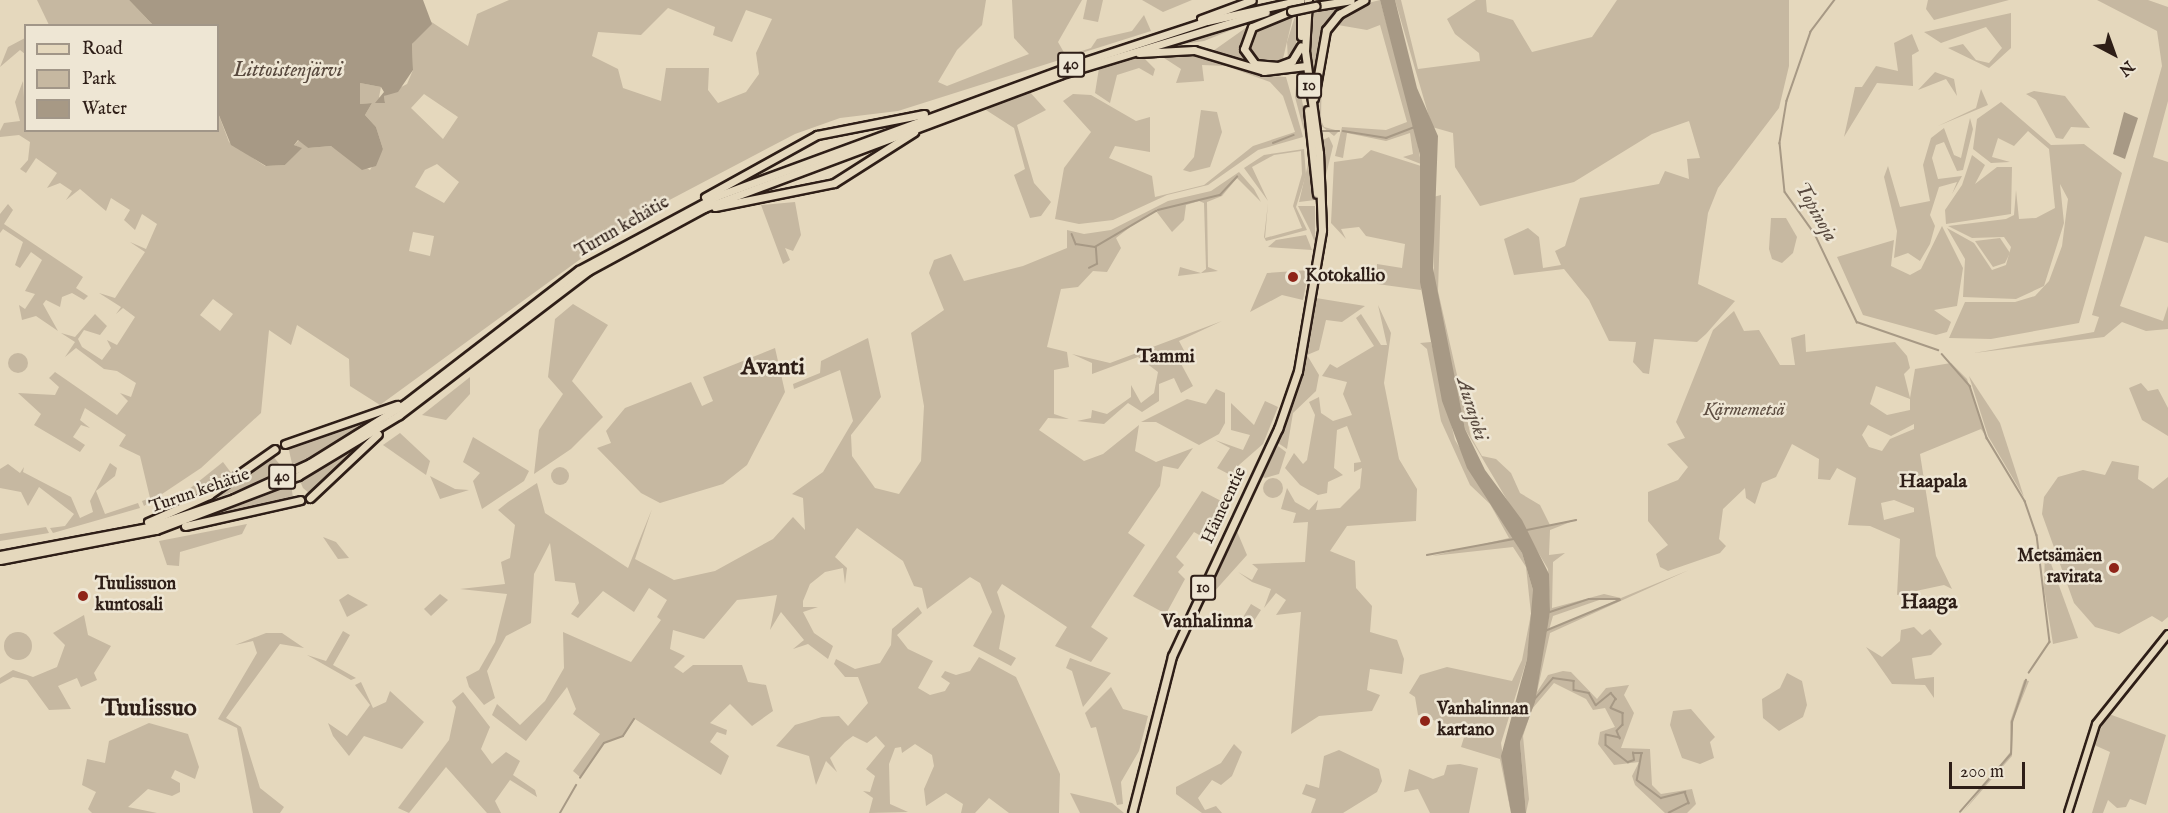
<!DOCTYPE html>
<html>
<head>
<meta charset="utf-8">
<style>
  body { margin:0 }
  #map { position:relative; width:2168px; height:813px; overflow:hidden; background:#e5d8bd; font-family:"IM FELL English",serif }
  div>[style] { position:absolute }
  .green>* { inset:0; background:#c6b8a1 }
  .round { border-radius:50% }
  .water>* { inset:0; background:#a79985 }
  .stream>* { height:1.5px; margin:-0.75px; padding:0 0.75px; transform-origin:0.75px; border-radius:0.75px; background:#a79985 }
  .roads { filter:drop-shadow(2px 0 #2e1e17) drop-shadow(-2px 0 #2e1e17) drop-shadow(0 2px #2e1e17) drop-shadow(0 -2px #2e1e17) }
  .major>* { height:6px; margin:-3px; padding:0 3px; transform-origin:3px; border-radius:3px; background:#e5d8bd }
  .highway>* { height:7px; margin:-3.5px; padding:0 3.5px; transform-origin:3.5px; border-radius:3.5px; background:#e5d8bd }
  .bridges { filter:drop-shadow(2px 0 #2e1e17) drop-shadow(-2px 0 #2e1e17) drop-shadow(0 2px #2e1e17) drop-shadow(0 -2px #2e1e17) }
  .highway-bridge>* { height:7px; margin:-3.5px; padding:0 3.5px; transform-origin:3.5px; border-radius:3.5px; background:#e5d8bd }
  .dots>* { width:16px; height:16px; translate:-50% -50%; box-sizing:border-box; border:3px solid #eee6d4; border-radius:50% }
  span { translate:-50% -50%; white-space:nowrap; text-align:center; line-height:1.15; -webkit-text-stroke:5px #eee6d4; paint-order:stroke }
  .shield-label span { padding:2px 4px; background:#eee6d4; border:2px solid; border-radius:4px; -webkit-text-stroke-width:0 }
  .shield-label { font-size:16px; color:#2e1e17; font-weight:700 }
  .street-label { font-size:18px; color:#2e1e17 }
  .poi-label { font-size:18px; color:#2e1e17; font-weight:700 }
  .left { translate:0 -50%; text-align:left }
  .right { translate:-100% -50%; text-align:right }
  .park-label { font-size:18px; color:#5c4c40; font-style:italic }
  .water-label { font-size:20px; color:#58493e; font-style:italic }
  .neighbourhood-label { font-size:20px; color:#2e1e17; font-weight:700 }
  .quarter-label { font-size:21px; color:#2e1e17; font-weight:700 }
  .district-label { font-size:24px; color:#2e1e17; font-weight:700 }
  .legend { position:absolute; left:24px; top:24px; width:195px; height:108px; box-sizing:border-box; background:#eee6d4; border:2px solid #a19688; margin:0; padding:8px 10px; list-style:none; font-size:18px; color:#2e1e17 }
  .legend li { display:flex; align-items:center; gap:12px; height:30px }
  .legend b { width:30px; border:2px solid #a19688 }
  .north { position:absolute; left:2084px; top:24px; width:60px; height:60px; -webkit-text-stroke:4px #eee6d4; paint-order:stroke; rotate:139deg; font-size:16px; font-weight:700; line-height:24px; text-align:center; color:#2e1e17 }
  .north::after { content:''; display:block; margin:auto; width:21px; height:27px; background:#2e1e17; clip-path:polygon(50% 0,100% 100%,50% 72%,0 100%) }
  .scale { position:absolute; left:1949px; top:762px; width:76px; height:27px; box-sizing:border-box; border:3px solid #2e1e17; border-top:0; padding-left:8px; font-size:18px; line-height:21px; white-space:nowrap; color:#2e1e17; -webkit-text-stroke:4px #eee6d4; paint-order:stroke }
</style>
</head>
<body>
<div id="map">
  <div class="green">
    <div style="clip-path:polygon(37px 0,129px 0,153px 25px,49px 25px)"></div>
    <div style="clip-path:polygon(evenodd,509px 0,986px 0,982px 25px,957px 50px,938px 82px,947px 86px,1029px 54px,1014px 38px,1012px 0,1082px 0,1058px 42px,1066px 56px,1091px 48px,1097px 39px,1132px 31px,1144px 15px,1151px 31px,898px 111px,840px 118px,795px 134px,641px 215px,380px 405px,350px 386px,349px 359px,297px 325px,291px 345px,269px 330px,261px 413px,201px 468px,144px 506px,142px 501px,150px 498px,140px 456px,119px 446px,126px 435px,85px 408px,80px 420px,90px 428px,81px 425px,73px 437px,85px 445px,80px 452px,34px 425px,41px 414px,18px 393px,55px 395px,59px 387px,49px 378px,55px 372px,117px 415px,128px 401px,120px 393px,131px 397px,136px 383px,117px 371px,104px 369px,76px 348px,65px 357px,75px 342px,61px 333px,75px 337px,95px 314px,107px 326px,100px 335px,84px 330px,78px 339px,82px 347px,102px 360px,111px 348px,107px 340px,117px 345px,135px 317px,123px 308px,116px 314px,121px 307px,99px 293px,115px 298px,145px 252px,130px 242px,146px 249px,157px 224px,142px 214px,135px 230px,124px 220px,130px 210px,111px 198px,106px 211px,80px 189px,66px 200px,72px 191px,60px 183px,47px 188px,57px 173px,36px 158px,26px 173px,20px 169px,28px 160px,30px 142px,19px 135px,0 137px,0 131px,4px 123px,20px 121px,15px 102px,23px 81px,26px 130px,218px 130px,218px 113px,229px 142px,265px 166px,285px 165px,301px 148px,294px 145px,299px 140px,308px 148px,331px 146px,370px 170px,383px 149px,376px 127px,365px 115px,372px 103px,360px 104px,360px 83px,381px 87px,379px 97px,385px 103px,384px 96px,407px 84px,413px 70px,412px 44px,430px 21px,468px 46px,477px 14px,509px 0,668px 8px,715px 27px,713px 35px,732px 42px,746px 10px,772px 19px,756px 53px,759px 74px,746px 92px,718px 103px,708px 90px,709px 68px,666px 68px,661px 101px,623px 88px,618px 69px,592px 56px,598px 32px,641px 35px,668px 8px,509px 0,424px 94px,458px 117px,443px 139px,411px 108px,424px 94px,509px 0,437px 164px,459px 182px,444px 203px,415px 187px,425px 170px,437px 164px,509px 0,413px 232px,434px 236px,430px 256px,409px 251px,413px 232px,509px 0,213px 299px,233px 314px,220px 331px,200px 315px,213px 299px)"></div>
    <div style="clip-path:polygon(1087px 0,1103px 0,1098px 22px,1083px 19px)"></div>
    <div style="clip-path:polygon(1142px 0,1192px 0,1163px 12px)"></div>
    <div style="clip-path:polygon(1380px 0,1415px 127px,1421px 164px,1403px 157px,1413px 154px,1410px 133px,1386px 141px,1347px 133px,1343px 158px,1335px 156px,1342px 127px,1386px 130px,1407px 122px,1380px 25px,1367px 30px,1338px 25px,1329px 32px,1322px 58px,1321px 120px,1324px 127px,1339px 131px,1334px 136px,1319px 124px,1321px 45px,1336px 19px,1356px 6px)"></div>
    <div style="clip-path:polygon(1395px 0,1401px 0,1418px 69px,1480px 61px,1479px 53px,1455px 34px,1447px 19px,1476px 0,1486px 0,1487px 12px,1513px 20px,1532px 52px,1592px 37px,1617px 0,1789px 0,1789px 66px,1779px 108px,1718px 188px,1708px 213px,1698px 284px,1735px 301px,1706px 334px,1697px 342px,1654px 339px,1649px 374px,1643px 373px,1633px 362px,1636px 342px,1609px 341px,1589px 300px,1564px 269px,1514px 275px,1504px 239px,1528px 228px,1539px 237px,1543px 268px,1561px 265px,1555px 251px,1565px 246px,1580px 198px,1659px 184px,1665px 171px,1689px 179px,1687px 159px,1700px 158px,1689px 121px,1652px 134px,1574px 182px,1480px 206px,1455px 167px,1453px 133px,1432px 127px)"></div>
    <div style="clip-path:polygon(1928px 0,2009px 0,1934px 20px,1926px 9px)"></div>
    <div style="clip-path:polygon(2097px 0,2148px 0,2168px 7px,2168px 101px,2153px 157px,2168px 162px,2168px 243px,2145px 236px,2120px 306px,2163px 321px,2168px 306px,2168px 329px,2146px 331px,2122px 322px,2104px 337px,1974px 353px,2094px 332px,2099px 317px,2092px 315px,2162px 66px,2157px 31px)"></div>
    <div style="clip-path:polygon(1355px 2px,1323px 31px,1313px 96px,1309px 9px)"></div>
    <div style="clip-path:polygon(1294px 12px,1282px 63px,1258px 63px,1245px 47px,1252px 29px)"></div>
    <div style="clip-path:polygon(1296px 13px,1296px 51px,1288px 60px,1287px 42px)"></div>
    <div style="clip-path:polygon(2011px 13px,2011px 48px,1989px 68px,1948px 48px,1963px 44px,1976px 60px,1989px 63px,2002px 48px,1986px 27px,1941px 43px,1924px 32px)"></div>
    <div style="clip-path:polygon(1271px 14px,1204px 41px,1149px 49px,1257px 16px)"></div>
    <div style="clip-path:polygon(1254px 22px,1242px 42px,1252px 63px,1213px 51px)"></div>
    <div style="clip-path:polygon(1912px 34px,1919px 51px,1912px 55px,1913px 86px,1877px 83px,1844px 137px,1855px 87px,1862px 87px,1876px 66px,1898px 71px,1894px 43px)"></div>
    <div style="clip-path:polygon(25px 38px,25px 54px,20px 50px,0 67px,8px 47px)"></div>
    <div style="clip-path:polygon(1155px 51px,1145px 59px,1155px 69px,1153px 76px,1139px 68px,1117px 75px,1110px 103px,1095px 93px,1099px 68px)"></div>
    <div style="clip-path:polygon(1190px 54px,1257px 75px,1286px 77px,1303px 137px,1258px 150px,1208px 185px,1167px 195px,1113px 220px,1079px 224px,1055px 219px,1064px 168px,1091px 132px,1063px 101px,1073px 94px,1091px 95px,1136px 121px,1150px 117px,1150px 152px,1115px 146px,1109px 158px,1152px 176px,1155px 197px,1204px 185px,1253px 146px,1295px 132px,1283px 96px,1270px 82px,1226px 66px,1202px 65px,1204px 81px,1176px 83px,1181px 69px,1161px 56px)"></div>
    <div style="clip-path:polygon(1296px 71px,1308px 130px,1305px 135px,1295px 97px,1297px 74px,1291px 72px)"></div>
    <div style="clip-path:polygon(1935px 72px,1954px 79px,1957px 96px,1946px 79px,1918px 90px)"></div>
    <div style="clip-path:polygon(1981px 89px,1988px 105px,1938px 126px,1976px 108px)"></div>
    <div style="clip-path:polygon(1028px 90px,1046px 110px,1017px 125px,1034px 183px,1051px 202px,1041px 216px,1030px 218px,1014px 175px,1025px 169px,1014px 128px,986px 110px)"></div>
    <div style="clip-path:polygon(2034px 91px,2065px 96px,2090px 128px,2071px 127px,2063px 139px,2056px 138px,2036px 100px,2026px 94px)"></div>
    <div style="clip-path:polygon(2001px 102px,2051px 145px,2084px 144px,2122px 173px,2079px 323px,1991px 339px,1949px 338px,1965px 302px,2015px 302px,2035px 296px,2049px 281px,2062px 246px,2068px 199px,2060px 184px,2064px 223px,2044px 286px,2016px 299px,1963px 297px,1965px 259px,1947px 228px,1974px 243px,1992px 270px,2006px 265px,2011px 247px,2004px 237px,1972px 238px,1948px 226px,2006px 219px,2014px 215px,2016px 190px,2019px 219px,2036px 218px,2055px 208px,2049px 149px,2028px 131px,2014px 146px,1998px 138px,1992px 157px,2010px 162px,1991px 163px,1973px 149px,1977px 119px)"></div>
    <div style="clip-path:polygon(1201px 110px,1217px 112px,1222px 132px,1210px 167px,1190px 172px,1183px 170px,1194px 157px)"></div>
    <div style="clip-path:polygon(1970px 118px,1973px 129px,1963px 170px,1957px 171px,1944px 142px,1936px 145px,1932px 158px,1938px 179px,1962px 176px,1952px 194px,1957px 182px,1939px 187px,1930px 215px,1935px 226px,1930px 244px,1920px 261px,1908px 253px,1894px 258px,1897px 231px,1884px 177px,1888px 166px,1900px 207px,1930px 201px,1923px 165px,1931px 138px,1944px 128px,1954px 155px,1961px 158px)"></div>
    <div style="clip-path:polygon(1329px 137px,1333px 146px,1325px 179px,1321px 141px)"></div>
    <div style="clip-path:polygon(1304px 149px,1306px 175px,1296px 207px,1307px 230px,1266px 241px,1264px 237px,1268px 203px,1265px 238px,1302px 228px,1293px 206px,1302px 174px,1301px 151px,1274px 155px,1252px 167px,1268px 201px,1244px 168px,1264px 155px)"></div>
    <div style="clip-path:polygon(1371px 150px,1421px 166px,1421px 290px,1377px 284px,1377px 264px,1402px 268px,1405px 244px,1366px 236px,1359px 227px,1341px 229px,1346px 239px,1331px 223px,1334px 162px,1362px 158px)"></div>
    <div style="clip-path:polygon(1972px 155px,1985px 165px,1975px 184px,1997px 167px,2012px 167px,2011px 214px,1946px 224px,1945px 210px,1962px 185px)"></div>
    <div style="clip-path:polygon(1311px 163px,1315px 200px,1299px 202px,1308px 164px)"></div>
    <div style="clip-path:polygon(1239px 172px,1254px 189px,1261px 202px,1237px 178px,1222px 196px,1207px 202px,1208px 267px,1218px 271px,1178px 276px,1180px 267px,1201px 273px,1206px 269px,1204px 203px,1199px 201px,1186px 205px,1184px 220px,1172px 232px,1156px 211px,1138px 221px,1116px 238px,1121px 248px,1107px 272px,1093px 271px,1078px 287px,1061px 289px,1047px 347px,1067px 352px,1069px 367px,1054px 370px,1054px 414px,1069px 419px,1048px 418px,1039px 430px,1084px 461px,1103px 454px,1139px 425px,1135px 451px,1156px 462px,1193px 448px,1178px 469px,1163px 466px,1160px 486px,1128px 533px,1145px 545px,1091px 627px,1108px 638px,1091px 662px,1055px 646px,1067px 627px,1002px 584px,997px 592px,1005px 616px,999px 649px,1016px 658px,1011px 666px,973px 646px,992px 612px,980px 583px,970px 577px,927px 609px,922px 588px,914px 586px,903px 561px,857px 528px,835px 557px,847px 568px,845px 584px,843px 568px,825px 572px,810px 584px,803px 601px,803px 607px,818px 607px,803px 612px,814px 633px,833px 646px,828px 659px,808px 644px,793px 649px,804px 640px,781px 612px,770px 630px,777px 595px,737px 600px,704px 639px,673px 630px,670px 649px,685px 656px,674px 667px,683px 673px,693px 665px,742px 665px,748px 682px,766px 685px,773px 711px,752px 726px,730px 704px,710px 723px,727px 730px,726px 735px,717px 732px,710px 742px,729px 756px,721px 775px,635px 719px,623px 736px,604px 743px,580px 777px,573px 771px,600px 734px,573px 714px,576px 709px,567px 687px,526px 741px,492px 715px,497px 704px,520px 725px,545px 701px,564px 668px,563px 632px,631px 662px,661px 620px,657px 617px,667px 600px,649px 588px,634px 612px,603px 591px,578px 618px,571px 614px,579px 603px,575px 583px,555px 581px,550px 543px,534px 574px,531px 623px,506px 636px,487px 671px,495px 698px,484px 705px,469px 687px,466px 677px,479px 670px,495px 642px,507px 594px,460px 589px,505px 584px,501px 562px,510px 558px,515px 525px,498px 510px,508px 502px,537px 483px,545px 513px,628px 568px,652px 509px,635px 559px,674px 580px,715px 571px,773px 539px,793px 517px,805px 530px,803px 498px,792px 494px,823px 472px,853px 421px,840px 370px,794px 389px,793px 384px,820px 373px,821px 361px,868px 338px,881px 397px,851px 435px,852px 456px,875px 488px,899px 494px,921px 461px,924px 406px,911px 333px,944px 310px,929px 273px,934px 260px,951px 254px,964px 281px,1023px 266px,1067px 248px,1067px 230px,1084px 234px,1111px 230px,1168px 201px,1211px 191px)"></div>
    <div style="clip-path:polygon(evenodd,1441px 195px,1438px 291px,1471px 437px,1482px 456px,1496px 459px,1511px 473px,1520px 493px,1540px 505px,1550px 525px,1578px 519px,1550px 530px,1549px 555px,1565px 553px,1553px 562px,1552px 608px,1604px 594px,1621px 598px,1689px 570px,1550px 633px,1537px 692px,1548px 675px,1563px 671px,1571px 672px,1597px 699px,1606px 688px,1629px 685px,1624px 695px,1634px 713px,1621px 748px,1650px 749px,1652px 785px,1661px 794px,1692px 789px,1696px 804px,1687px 813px,1665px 813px,1635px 785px,1632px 776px,1639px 762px,1614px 765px,1598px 744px,1600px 732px,1615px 727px,1605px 708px,1593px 710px,1586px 699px,1554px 683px,1532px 709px,1523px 736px,1529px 799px,1526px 813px,1520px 742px,1550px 612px,1548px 569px,1465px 429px,1434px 286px,1433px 197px,1441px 195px,1605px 598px,1617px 600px,1549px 630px,1553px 616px,1605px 598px)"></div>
    <div style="clip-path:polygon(795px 202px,801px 235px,793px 251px,785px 248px,790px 260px,783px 264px,761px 205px)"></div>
    <div style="clip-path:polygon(8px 204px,13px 210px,4px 224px,83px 277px,76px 288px,88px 296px,84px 300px,72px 293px,62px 297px,60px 307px,46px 300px,43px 304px,58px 331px,36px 316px,22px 320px,19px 305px,25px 309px,35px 294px,25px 291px,42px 260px,31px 252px,20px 268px,15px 265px,23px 242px,3px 229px,0 233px,0 214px)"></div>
    <div style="clip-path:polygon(1298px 206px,1315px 206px,1315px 243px,1310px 230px)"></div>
    <div style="clip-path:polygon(1771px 218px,1786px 218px,1797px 237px,1793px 253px,1782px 263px,1772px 259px,1769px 249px)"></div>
    <div style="clip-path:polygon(1942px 226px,1963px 268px,1957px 306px,1934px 310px,1951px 322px,1947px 332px,1936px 335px,1863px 315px,1837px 257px,1894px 240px,1891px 266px,1910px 275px,1921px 269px)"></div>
    <div style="clip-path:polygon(1306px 235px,1312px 250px,1268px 247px,1276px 240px)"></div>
    <div style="clip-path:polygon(2000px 238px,2010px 253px,2005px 263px,1993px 267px,1975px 241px)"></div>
    <div style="clip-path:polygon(1309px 270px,1303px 300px,1282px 295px,1250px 312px,1267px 273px)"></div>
    <div style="clip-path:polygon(1316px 298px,1365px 306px,1342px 322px,1326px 320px,1319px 350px,1307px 355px,1319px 375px,1316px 391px,1293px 413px,1287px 449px,1275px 441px,1303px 369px)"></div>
    <div style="clip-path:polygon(573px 304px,608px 325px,572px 381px,603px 417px,571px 449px,534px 474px,539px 430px,563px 394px,548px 377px,555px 319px)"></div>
    <div style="clip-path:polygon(1378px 305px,1391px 333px,1384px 383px,1399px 459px,1417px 489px,1416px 521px,1347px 526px,1330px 551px,1355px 561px,1356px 588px,1372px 606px,1370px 632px,1397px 640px,1404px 659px,1402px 674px,1370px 669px,1367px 690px,1380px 695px,1372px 711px,1319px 716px,1291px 734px,1301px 612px,1276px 615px,1286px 600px,1276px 593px,1264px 608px,1271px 589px,1252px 582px,1238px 572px,1252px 580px,1258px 569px,1252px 564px,1305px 562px,1308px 522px,1293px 523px,1296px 513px,1281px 509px,1287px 488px,1295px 502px,1309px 510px,1318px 500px,1316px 510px,1340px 508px,1360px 488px,1362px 468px,1354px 472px,1354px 463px,1361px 462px,1347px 426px,1337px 430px,1334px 468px,1343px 475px,1328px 482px,1327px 493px,1318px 495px,1300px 485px,1285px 468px,1294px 453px,1303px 464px,1307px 460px,1315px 415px,1309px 402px,1319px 397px,1321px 413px,1333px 421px,1352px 415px,1343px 394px,1347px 382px,1322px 376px,1330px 364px,1337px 368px,1374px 346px,1356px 318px,1361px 314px,1381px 345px,1387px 345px)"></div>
    <div style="clip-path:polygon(evenodd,1734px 311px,1744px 331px,1759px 330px,1780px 365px,1795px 365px,1791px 338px,1805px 334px,1806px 352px,1895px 342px,1907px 356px,1910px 368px,1904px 374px,1910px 398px,1915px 369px,1951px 363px,1967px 379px,1987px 438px,1981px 429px,1920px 454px,1936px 556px,1952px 589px,1944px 585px,1897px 595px,1900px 539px,1870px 526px,1848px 525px,1856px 478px,1837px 468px,1830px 480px,1818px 479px,1819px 459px,1792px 444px,1776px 477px,1762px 483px,1755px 504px,1746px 498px,1745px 488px,1723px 509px,1719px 539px,1726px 546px,1720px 553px,1668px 571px,1660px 567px,1656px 554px,1668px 545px,1648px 521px,1648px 492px,1678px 480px,1688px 467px,1667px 444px,1685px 438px,1676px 422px,1713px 330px,1734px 311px,1876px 386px,1910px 399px,1910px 410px,1887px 415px,1870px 404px,1876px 386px,1734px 311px,1914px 424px,1914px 429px,1890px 439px,1882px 451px,1869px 447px,1862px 435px,1868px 425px,1891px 436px,1914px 424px,1734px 311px,1894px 500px,1914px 508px,1914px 512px,1884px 520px,1881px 503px,1894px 500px)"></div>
    <div style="clip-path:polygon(1222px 321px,1179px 341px,1187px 356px,1179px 360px,1193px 386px,1181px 393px,1174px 378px,1159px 384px,1159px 401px,1142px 412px,1128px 403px,1104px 424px,1077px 421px,1091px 418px,1092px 410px,1107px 414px,1131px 397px,1131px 385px,1141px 403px,1154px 393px,1158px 372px,1138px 357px,1092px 374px,1092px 363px,1072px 354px,1110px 363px)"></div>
    <div style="clip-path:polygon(1431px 342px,1455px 440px,1522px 553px,1533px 590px,1534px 607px,1527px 659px,1501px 743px,1511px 813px,1500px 759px,1461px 747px,1466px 731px,1418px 715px,1415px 697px,1409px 693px,1420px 675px,1447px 667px,1512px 681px,1522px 660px,1531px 614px,1526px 567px,1513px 547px,1432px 556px,1509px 538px,1490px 504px,1470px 485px,1441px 421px,1427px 349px,1420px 343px)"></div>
    <div style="clip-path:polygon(775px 348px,785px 392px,747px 465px,723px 484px,660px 503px,641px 493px,597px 448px,611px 443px,606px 431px,625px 408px,691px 382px,702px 406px,713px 401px,703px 377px)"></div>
    <div class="round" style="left:8px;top:353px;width:20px;height:20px"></div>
    <div style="clip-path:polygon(1969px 376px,2000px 423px,2024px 497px,1988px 436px)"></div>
    <div style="clip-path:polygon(470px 377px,470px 394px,446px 420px,422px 415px)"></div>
    <div style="clip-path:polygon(2141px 383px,2148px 391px,2158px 389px,2168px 408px,2168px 436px,2142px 420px,2129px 388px)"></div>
    <div style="clip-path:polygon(1216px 389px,1225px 393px,1225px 423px,1219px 434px,1199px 445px,1156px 422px,1141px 422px,1187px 399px,1206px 404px)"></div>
    <div style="clip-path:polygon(1265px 401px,1278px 407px,1263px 444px,1239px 465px,1238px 479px,1217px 468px,1230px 448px,1215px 440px,1243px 450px,1250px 435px,1231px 430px,1231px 403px,1254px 425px)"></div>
    <div style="clip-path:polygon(378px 418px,321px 453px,293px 468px,288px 446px)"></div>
    <div style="clip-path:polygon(400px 433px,430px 461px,426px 475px,383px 445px)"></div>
    <div style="clip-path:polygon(375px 435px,310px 494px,303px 488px,299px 479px)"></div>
    <div style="clip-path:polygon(473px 437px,529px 471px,524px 481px,482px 509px,473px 481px,480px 473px,463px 462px)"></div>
    <div style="clip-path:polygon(1278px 446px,1286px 452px,1279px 474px,1265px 478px,1261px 476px)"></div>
    <div style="clip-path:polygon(272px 455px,286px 472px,163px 518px,215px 494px)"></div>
    <div style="clip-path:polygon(2112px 461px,2139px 466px,2138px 479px,2153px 489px,2168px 477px,2168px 617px,2162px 622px,2152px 616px,2119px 634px,2095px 627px,2074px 603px,2042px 514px,2044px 497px,2058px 477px,2083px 470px,2105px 475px)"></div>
    <div style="clip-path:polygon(223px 462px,232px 474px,190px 500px,178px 498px)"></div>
    <div style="clip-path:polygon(110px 463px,117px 468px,115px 476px,96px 491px,105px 514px,138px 503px,140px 508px,53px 533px,50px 528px,65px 526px,74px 514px,39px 487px,28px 506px,21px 492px,0 488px,0 469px,8px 464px,20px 473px,24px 467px,23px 472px,71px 497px,80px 518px,93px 512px,90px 501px)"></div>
    <div class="round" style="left:551px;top:467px;width:18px;height:18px"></div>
    <div style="clip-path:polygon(430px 476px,455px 489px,469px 490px,440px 499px)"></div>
    <div class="round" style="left:1263px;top:478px;width:20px;height:20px"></div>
    <div style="clip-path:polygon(291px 482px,293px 499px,193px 522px,252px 499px)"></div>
    <div style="clip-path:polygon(1202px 491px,1223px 502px,1230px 494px,1231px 505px,1213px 531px,1201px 536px,1194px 532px,1176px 557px,1184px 565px,1178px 572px,1185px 579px,1166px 614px,1133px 596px)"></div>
    <div style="clip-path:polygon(1243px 511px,1236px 529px,1247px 555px,1204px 603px,1211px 577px)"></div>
    <div style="clip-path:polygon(247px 524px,242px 534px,180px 552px,179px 566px,167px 565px,159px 541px)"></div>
    <div style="clip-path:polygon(46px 527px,49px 533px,0 541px,0 534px)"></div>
    <div style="clip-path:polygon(323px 537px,336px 542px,349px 558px,338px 559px)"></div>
    <div style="clip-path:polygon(2045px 547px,2078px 638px,2053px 644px,2044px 588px)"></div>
    <div style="clip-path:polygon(348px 594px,368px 605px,347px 617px,339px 600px)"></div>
    <div style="clip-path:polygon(440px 594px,448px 600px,431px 616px,424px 609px)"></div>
    <div style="clip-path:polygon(1251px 604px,1261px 610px,1250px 627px,1229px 624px,1239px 624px)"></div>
    <div style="clip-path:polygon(918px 607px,922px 613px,897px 635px,908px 649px,933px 661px,918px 688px,930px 695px,945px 691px,950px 683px,941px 677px,945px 671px,956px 675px,970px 671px,979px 657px,1016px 677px,1060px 774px,1059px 813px,1009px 813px,989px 798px,975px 813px,961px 813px,963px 804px,946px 793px,926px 806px,924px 789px,934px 766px,932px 755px,915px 744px,902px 753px,901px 747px,895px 748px,889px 764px,890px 804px,908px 812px,869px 813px,873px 798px,863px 791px,870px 792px,875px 776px,866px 769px,885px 746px,876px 736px,867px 743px,853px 736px,845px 742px,830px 758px,837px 772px,826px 761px,816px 785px,809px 756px,776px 746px,795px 725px,822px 717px,839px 716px,848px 726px,868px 703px,858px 677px,845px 677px,834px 664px,836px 659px,855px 669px,880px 663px,891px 645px,892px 629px)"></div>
    <div style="clip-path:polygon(84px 615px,88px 635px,111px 646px,94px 673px,97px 680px,81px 687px,77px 678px,58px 686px,71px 709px,49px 710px,27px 680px,13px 677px,0 684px,0 678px,13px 670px,33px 677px,57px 667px,65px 645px,53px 633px)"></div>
    <div style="clip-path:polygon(1914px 627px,1922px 635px,1930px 629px,1942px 644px,1931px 655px,1912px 658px,1915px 679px,1934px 677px,1934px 698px,1925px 685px,1892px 684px,1866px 647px,1882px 657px,1900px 641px,1901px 630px)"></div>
    <div style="clip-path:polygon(343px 631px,350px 635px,333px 665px,356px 678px,351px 680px,307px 655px,326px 661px)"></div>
    <div class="round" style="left:4px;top:632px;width:28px;height:28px"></div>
    <div style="clip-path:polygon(266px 633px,282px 633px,304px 648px,280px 644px,226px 718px,241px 727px,260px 788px,284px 807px,280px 813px,253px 813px,237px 728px,218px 719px,257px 653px,253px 641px,235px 645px)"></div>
    <div style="clip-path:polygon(1070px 658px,1111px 673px,1083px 707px,1072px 671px,1066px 668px)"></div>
    <div style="clip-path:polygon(1787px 673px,1802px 681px,1807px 705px,1803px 717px,1779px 731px,1763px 718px,1762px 699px,1780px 688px)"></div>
    <div style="clip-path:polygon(2024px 680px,2029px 681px,2013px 721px,2012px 756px,1963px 812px,2011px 751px,2010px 722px)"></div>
    <div style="clip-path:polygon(361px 682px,373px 708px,386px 702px,390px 691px,424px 722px,402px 749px,364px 736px,349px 756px,333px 736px,328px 723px,347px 736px,370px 705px,355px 685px)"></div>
    <div style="clip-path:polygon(1111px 687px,1123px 709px,1148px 716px,1139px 751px,1121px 782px,1123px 804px,1117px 805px,1096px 727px,1091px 728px,1085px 713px)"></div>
    <div style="clip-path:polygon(463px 692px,490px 727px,481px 749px,492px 764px,506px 752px,520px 761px,513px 775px,535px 790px,537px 797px,510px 780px,495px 801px,501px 813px,487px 813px,446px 767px,409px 813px,398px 808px,449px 740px,456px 707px,452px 701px)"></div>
    <div style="clip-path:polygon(1691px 709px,1715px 737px,1710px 742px,1714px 758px,1700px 764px,1682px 758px,1670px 725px,1673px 711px)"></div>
    <div style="clip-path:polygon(2109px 714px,2166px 735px,2146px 805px,2130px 799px,2126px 807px,2117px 808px,2108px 800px,2103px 813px,2092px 813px,2110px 752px,2092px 744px)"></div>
    <div style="clip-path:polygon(149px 723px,188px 734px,199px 767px,195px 779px,175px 770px,171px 778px,180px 783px,180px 792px,172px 796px,148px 789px,128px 807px,157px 813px,92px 813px,88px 809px,96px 792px,82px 785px,87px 759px,105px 763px,109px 741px)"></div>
    <div style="clip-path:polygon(1234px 744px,1242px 752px,1232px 776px,1221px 785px,1212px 780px,1198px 798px,1205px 810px,1216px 806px,1222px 813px,1202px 813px,1176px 794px,1176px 787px,1221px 763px)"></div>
    <div style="clip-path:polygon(1339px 750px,1379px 769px,1382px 781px,1377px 792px,1343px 813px,1311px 813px,1316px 799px,1302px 794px,1306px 784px,1319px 788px,1324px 756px)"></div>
    <div style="clip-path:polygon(1460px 764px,1478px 768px,1469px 813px,1430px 813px,1418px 789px,1404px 792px,1409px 769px,1433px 779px,1444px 775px,1447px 765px)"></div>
    <div style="clip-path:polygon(1070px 793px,1112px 803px,1124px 813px,1080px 813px)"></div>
  </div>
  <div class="water">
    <div style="clip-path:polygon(129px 0,423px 0,432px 24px,412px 44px,413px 70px,398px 92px,384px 96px,385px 103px,375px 103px,384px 92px,381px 87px,360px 83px,360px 104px,372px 103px,365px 115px,376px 127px,383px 149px,376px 166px,362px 170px,331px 146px,308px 148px,298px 140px,294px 145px,302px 148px,285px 165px,266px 166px,231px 145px,218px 113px,218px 26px,153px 25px)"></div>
    <div style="clip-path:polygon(1380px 0,1395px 0,1417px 88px,1438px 136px,1433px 268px,1465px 429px,1485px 470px,1522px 520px,1549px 574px,1550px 612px,1535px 702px,1520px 742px,1526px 813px,1511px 813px,1501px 756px,1527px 659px,1533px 590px,1522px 553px,1467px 468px,1442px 401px,1420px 282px,1420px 155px)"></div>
    <div style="clip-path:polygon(2124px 112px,2138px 118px,2125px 159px,2113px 154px)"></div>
  </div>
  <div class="stream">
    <div style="left:1835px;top:0;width:40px;rotate:127deg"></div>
    <div style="left:1811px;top:32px;width:73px;rotate:109.2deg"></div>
    <div style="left:1787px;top:101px;width:43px;rotate:99.5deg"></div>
    <div style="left:1780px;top:143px;width:49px;rotate:84.2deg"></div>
    <div style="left:1785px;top:192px;width:52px;rotate:54.5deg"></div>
    <div style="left:1815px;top:234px;width:98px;rotate:64.5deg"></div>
    <div style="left:1857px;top:322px;width:86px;rotate:19.1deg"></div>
    <div style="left:1323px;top:131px;width:16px"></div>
    <div style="left:1343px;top:131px;width:44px;rotate:9.2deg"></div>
    <div style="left:1386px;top:138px;width:31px;rotate:-21deg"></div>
    <div style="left:1273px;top:143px;width:22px;rotate:-21deg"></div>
    <div style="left:1158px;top:210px;width:64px;rotate:-13.6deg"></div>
    <div style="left:1220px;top:195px;width:25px;rotate:-47deg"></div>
    <div style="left:1072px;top:234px;width:11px;rotate:68deg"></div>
    <div style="left:1076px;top:244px;width:19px;rotate:9deg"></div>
    <div style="left:1095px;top:247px;width:71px;rotate:-30.5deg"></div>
    <div style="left:1089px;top:268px;width:9px;rotate:-27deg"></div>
    <div style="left:1097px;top:264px;width:16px;rotate:-94deg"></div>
    <div style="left:1942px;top:354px;width:43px;rotate:48.8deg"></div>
    <div style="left:1970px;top:386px;width:55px;rotate:71.9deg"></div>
    <div style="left:1987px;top:438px;width:74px;rotate:58.9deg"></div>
    <div style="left:2025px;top:501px;width:36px;rotate:71deg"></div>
    <div style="left:2037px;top:535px;width:108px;rotate:83.1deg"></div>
    <div style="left:2050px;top:642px;width:37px;rotate:124deg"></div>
    <div style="left:1527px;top:530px;width:50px;rotate:-11.5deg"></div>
    <div style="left:1427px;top:555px;width:88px;rotate:-10.4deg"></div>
    <div style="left:1550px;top:612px;width:41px;rotate:-18.4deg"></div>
    <div style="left:1589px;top:599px;width:30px"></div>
    <div style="left:1545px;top:631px;width:81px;rotate:-22.5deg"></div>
    <div style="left:1534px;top:700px;width:29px;rotate:-49deg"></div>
    <div style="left:1553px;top:678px;width:21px;rotate:8deg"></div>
    <div style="left:1574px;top:681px;width:9px;rotate:90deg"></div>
    <div style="left:1574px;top:690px;width:15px;rotate:11deg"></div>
    <div style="left:1589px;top:693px;width:14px;rotate:60deg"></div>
    <div style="left:1596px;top:705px;width:19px;rotate:-39deg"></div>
    <div style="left:1611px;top:693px;width:8px;rotate:50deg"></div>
    <div style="left:1616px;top:699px;width:10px;rotate:119deg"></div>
    <div style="left:1611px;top:708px;width:13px;rotate:23deg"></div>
    <div style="left:1623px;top:713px;width:12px;rotate:90deg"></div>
    <div style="left:1623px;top:725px;width:8px;rotate:135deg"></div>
    <div style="left:1617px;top:731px;width:8px;rotate:67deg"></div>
    <div style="left:1620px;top:738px;width:14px;rotate:-168deg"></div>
    <div style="left:1606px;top:735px;width:10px;rotate:90deg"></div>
    <div style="left:1606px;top:745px;width:28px;rotate:38deg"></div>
    <div style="left:1628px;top:762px;width:6px;rotate:-18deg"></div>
    <div style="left:1634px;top:760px;width:7px;rotate:-98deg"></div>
    <div style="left:1633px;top:753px;width:9px"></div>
    <div style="left:1642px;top:753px;width:27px;rotate:100deg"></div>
    <div style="left:1637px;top:780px;width:30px;rotate:37deg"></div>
    <div style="left:1661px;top:798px;width:25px;rotate:-14deg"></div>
    <div style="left:1685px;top:792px;width:12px;rotate:70deg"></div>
    <div style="left:1689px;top:803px;width:22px;rotate:153deg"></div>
    <div style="left:580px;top:778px;width:42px;rotate:-55.6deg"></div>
    <div style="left:604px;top:743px;width:20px;rotate:-20deg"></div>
    <div style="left:623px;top:736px;width:20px;rotate:-57deg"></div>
    <div style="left:1960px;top:812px;width:77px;rotate:-48.7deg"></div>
    <div style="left:2011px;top:754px;width:32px;rotate:-88deg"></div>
    <div style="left:2012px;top:722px;width:44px;rotate:-71.6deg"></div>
    <div style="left:560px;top:813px;width:32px;rotate:-60deg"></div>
  </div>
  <div class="roads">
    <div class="major">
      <div style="left:2068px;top:813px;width:93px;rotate:-72.5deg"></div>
      <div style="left:2096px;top:724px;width:115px;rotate:-51.3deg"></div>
    </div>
    <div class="highway">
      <div style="left:1315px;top:6px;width:36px;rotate:-9deg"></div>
      <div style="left:1291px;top:11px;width:42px;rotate:157.7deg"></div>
      <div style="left:1252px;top:27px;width:23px;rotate:110deg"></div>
      <div style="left:1244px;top:49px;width:19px;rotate:54deg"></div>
      <div style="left:1255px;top:64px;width:23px;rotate:5deg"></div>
      <div style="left:1278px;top:66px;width:15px;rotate:-20deg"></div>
      <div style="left:1292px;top:61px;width:17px;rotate:-59deg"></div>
      <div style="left:1201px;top:19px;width:54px;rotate:-20.4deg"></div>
      <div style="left:1301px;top:36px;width:31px;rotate:-90deg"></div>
      <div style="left:1139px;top:53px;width:55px;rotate:-3.1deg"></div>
      <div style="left:1194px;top:50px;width:73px;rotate:16.7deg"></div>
      <div style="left:1264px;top:71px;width:42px;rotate:-6.8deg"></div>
      <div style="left:1314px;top:98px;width:69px;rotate:-80deg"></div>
      <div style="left:1326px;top:30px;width:21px;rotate:-51deg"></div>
      <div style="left:1339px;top:14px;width:29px;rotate:-29deg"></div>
      <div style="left:1308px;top:110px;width:84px;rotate:83.9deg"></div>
      <div style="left:705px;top:197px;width:128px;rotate:-29deg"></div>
      <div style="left:817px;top:135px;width:109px;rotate:-11.1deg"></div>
      <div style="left:715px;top:207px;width:121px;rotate:-11.4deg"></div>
      <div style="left:834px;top:183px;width:95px;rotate:-32.5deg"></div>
      <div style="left:285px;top:444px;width:119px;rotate:-19.2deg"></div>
      <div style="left:310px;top:498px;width:93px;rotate:-43.3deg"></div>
      <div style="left:148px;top:522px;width:67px;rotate:-23.9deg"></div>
      <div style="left:209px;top:495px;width:80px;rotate:-34.9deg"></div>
      <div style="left:185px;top:526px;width:118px;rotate:-12.7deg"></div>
      <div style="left:0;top:555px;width:151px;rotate:-10.7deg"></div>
      <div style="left:148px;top:527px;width:91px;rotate:-18.6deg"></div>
      <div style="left:234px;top:498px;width:84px;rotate:-24.7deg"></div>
      <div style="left:310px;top:463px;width:113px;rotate:-32deg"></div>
      <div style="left:406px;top:403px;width:218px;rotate:-37.6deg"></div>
      <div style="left:579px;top:270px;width:157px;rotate:-28.2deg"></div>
      <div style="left:717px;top:196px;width:379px;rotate:-20.2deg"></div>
      <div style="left:1073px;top:65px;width:141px;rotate:-18.2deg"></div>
      <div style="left:1207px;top:21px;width:96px;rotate:-12.6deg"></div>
      <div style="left:0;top:560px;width:159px;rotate:-10.9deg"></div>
      <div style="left:156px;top:530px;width:152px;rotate:-20.8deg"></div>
      <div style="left:298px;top:476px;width:118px;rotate:-31.1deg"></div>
      <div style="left:399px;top:415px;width:238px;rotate:-37.3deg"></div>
      <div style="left:588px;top:271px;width:132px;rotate:-28.5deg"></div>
      <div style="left:704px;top:208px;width:379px;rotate:-20.5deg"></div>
      <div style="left:1059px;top:75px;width:216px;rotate:-16.9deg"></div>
      <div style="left:1132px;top:813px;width:162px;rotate:-75.7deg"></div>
      <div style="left:1172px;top:656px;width:251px;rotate:-65deg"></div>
      <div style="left:1278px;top:429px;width:61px;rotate:-71deg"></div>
      <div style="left:1298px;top:371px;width:143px;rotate:-80.3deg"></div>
      <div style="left:1322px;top:230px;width:77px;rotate:-92.2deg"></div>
      <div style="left:1319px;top:153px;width:103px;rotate:-97.8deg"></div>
      <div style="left:1305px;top:51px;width:51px;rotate:-86.6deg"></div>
    </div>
  </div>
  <div class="bridges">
    <div class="highway-bridge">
      <div style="left:1291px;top:11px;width:25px;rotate:-12deg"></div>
    </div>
  </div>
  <div class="dots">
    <div style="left:1293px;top:277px;background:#8f2418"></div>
    <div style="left:2114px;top:568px;background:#8f2418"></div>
    <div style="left:83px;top:596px;background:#8f2418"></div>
    <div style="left:1425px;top:721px;background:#8f2418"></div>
  </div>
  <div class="shield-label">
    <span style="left:1071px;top:65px">40</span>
    <span style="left:1309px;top:86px">10</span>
    <span style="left:282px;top:477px">40</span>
    <span style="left:1203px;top:588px">10</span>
  </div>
  <div class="street-label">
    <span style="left:623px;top:228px;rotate:-30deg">Turun kehätie</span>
    <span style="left:200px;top:492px;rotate:-19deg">Turun kehätie</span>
    <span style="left:1225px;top:506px;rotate:-65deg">Hämeentie</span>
  </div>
  <div class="poi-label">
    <span class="left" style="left:1305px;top:277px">Kotokallio</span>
    <span class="right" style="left:2102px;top:568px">Metsämäen<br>ravirata</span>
    <span class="left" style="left:95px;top:596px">Tuulissuon<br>kuntosali</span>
    <span class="left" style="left:1437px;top:721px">Vanhalinnan<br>kartano</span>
  </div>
  <div class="park-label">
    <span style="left:1744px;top:411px">Kärmemetsä</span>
  </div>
  <div class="water-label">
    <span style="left:288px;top:70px">Littoistenjärvi</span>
    <span style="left:1816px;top:212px;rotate:60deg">Topinoja</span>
    <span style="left:1472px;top:409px;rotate:73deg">Aurajoki</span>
  </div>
  <div class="neighbourhood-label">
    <span style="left:1166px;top:356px">Tammi</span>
    <span style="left:1933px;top:481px">Haapala</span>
    <span style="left:1207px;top:621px">Vanhalinna</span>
  </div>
  <div class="quarter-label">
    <span style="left:1929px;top:603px">Haaga</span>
  </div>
  <div class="district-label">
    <span style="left:773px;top:368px">Avanti</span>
    <span style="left:149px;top:709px">Tuulissuo</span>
  </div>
  <ul class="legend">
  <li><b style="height:8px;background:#e5d8bd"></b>Road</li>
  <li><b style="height:16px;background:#c6b8a1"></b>Park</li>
  <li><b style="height:16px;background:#a79985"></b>Water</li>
  </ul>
  <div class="north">N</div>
  <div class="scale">200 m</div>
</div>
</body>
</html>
